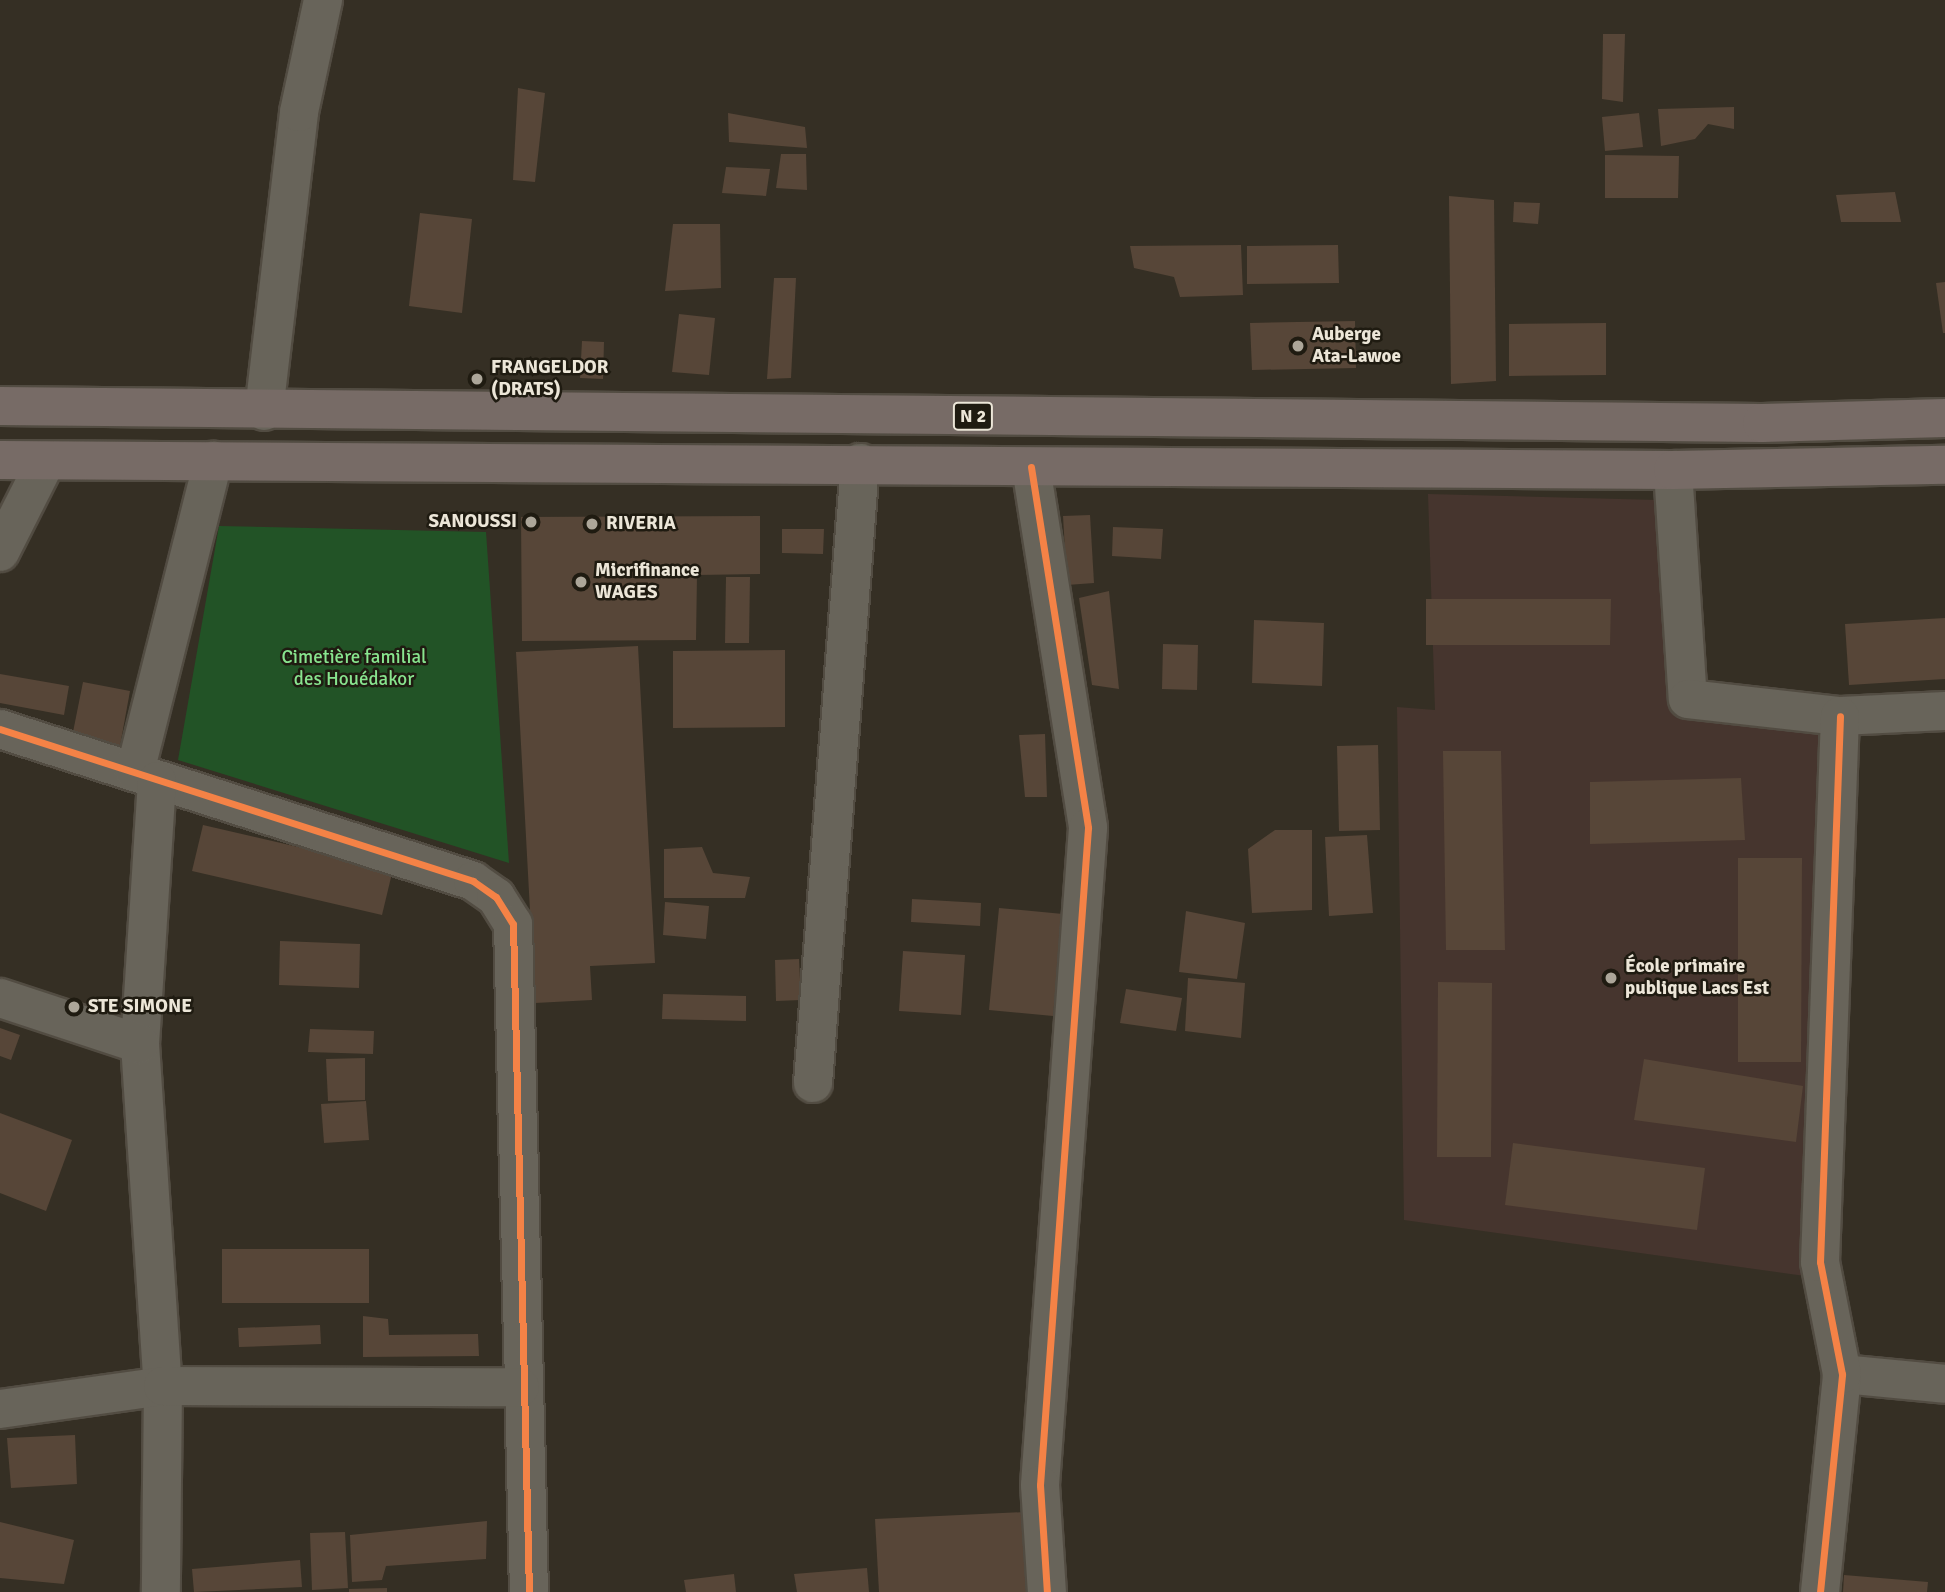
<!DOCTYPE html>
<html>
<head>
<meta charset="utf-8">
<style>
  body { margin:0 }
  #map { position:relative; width:1945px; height:1592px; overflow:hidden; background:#352f24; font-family:Signika,sans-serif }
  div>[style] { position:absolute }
  .education>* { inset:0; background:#46352e }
  .green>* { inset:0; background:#225326 }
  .building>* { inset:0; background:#574638 }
  .roads { filter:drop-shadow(2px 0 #524c42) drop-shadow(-2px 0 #524c42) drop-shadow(0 2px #524c42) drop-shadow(0 -2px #524c42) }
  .minor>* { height:38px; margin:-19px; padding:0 19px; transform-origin:19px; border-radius:19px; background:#68645a }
  .highway>* { height:38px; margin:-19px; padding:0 19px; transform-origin:19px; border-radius:19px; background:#776b66 }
  .cycleway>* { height:7px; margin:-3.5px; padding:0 3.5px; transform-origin:3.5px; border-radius:3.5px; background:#f48246 }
  .dots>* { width:19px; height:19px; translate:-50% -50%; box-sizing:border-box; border:4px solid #1f1b11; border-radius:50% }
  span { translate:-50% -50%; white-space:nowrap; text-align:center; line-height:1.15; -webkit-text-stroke:5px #1f1b11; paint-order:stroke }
  .shield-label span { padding:2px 5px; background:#1f1b11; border:2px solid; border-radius:5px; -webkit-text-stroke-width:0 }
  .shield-label { font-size:18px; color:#ece6d8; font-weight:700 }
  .poi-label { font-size:19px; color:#ece6d8; font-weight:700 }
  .left { translate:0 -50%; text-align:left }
  .right { translate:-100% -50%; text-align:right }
  .park-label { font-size:19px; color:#88e48e }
</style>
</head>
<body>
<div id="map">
  <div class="education">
    <div style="clip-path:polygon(1428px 494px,1658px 500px,1688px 709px,1828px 736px,1812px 1277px,1404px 1220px,1397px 707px,1435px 710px)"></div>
  </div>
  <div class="green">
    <div style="clip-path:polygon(219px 526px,486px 532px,509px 863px,178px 760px)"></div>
  </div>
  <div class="building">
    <div style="clip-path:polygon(1603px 34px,1625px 34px,1623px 102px,1602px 99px)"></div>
    <div style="clip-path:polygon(518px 88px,545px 93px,535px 182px,513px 180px)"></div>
    <div style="clip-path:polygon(1734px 107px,1734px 129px,1708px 124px,1695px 139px,1661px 146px,1658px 109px)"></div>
    <div style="clip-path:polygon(728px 113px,805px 127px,807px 148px,729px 142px)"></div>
    <div style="clip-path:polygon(1639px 113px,1643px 147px,1605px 151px,1602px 117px)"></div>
    <div style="clip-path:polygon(781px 154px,806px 154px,807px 190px,776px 188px)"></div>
    <div style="clip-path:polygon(1605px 155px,1679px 156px,1678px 198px,1605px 198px)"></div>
    <div style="clip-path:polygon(726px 167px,770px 169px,766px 196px,722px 193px)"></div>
    <div style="clip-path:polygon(1895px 192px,1901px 222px,1841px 222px,1836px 195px)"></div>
    <div style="clip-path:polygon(1449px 196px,1494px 200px,1496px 381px,1451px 384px)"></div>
    <div style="clip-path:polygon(1514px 202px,1540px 203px,1538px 224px,1513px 222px)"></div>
    <div style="clip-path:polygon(420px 213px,472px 219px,462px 313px,409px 306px)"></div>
    <div style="clip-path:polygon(673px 224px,720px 224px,721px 288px,665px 291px)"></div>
    <div style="clip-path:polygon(1241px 245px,1243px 295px,1180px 297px,1174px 277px,1134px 268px,1130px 246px)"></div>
    <div style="clip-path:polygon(1338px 245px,1339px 283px,1247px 284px,1247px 246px)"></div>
    <div style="clip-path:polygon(774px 278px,796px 278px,791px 378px,767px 379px)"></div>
    <div style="clip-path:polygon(1945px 282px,1945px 333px,1943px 333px,1936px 283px)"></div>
    <div style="clip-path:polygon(679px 314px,715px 318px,709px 375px,672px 372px)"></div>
    <div style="clip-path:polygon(1355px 321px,1356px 368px,1252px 370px,1250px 323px)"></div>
    <div style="clip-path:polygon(1606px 323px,1606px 375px,1509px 376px,1509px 324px)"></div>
    <div style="clip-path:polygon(582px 341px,604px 342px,603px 379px,580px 378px)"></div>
    <div style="clip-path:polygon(1090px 515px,1094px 583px,1067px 585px,1063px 516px)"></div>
    <div style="clip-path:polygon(760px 516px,760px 574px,697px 575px,696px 640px,522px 641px,521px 517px)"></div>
    <div style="clip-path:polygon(1113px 527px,1163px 529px,1161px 559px,1112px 556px)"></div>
    <div style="clip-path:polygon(782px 529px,824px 529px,823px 554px,782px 553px)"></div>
    <div style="clip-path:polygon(726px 577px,750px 577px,749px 643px,725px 643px)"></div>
    <div style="clip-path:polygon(1109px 591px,1119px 689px,1092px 685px,1079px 598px)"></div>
    <div style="clip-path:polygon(1426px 599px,1611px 599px,1610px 645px,1426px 645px)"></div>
    <div style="clip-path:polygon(1945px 618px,1945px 679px,1849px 685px,1845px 624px)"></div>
    <div style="clip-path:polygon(1254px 620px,1324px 623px,1322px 686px,1252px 683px)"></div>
    <div style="clip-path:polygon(1163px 644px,1198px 645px,1197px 690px,1162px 689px)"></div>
    <div style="clip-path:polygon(638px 646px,655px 963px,590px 966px,592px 1000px,535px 1003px,516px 652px)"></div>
    <div style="clip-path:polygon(785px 650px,785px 727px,673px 728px,673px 651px)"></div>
    <div style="clip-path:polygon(0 674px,69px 686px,64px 715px,0 703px)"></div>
    <div style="clip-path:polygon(83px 682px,130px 691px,120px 746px,72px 737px)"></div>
    <div style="clip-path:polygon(1045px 734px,1047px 797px,1025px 797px,1019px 735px)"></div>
    <div style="clip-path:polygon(1378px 745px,1380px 830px,1339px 831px,1337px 746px)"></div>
    <div style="clip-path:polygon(1443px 751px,1501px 751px,1505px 950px,1446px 950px)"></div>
    <div style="clip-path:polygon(1741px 778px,1745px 840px,1590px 844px,1590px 782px)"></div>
    <div style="clip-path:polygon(203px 825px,393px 869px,382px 915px,192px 871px)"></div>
    <div style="clip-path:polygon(1275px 830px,1312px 830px,1312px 910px,1252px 913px,1248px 849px)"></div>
    <div style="clip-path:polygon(1367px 835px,1373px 913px,1329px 916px,1325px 837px)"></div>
    <div style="clip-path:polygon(702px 847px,713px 873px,750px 877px,745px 898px,664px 898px,664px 849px)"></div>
    <div style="clip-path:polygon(1738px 858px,1802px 858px,1801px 1062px,1738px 1062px)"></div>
    <div style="clip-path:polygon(912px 899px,981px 903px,980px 926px,911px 922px)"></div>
    <div style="clip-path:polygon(665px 902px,709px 906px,706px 939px,663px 935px)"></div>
    <div style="clip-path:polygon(999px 908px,1063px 914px,1053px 1016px,989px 1010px)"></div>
    <div style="clip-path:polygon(1186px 911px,1245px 923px,1237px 979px,1179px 972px)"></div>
    <div style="clip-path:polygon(280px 941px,360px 944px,359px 988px,279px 985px)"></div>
    <div style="clip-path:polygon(903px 951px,965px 955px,961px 1015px,899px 1011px)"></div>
    <div style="clip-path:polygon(799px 959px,801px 1000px,776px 1001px,775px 960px)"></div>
    <div style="clip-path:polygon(1188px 978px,1245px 983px,1241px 1038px,1185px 1031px)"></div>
    <div style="clip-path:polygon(1438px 982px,1492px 983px,1491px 1157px,1437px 1157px)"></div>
    <div style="clip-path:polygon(1126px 989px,1182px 998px,1176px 1031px,1120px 1023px)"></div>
    <div style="clip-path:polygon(663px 994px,746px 996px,746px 1021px,662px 1019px)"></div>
    <div style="clip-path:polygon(0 1028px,20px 1035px,11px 1060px,0 1056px)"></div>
    <div style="clip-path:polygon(310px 1029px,374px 1031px,373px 1054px,308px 1052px)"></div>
    <div style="clip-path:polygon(365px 1058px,365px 1100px,328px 1101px,326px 1059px)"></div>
    <div style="clip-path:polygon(1644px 1059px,1803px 1086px,1796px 1142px,1634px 1120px)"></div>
    <div style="clip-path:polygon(366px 1101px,369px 1140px,324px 1143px,321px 1104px)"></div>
    <div style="clip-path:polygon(0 1113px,72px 1140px,46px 1211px,0 1193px)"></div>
    <div style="clip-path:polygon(1513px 1143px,1705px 1168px,1697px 1230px,1505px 1205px)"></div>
    <div style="clip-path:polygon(222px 1249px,369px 1249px,369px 1303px,222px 1303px)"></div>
    <div style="clip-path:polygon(363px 1316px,388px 1319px,389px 1335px,478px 1334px,479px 1356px,363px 1357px)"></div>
    <div style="clip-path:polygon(320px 1325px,321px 1344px,239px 1347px,238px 1328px)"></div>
    <div style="clip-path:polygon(75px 1435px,77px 1484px,11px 1488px,7px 1438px)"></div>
    <div style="clip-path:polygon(1026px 1512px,1030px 1592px,879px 1592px,875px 1519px)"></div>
    <div style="clip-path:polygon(487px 1521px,486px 1559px,386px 1566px,382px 1580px,352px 1582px,350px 1535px)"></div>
    <div style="clip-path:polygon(0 1522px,74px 1540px,64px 1584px,0 1578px)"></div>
    <div style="clip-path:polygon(345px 1532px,348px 1588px,312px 1590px,310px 1533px)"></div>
    <div style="clip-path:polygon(300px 1560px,302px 1587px,194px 1592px,192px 1569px)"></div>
    <div style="clip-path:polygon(867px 1568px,869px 1592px,797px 1592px,794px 1574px)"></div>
    <div style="clip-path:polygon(734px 1574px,736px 1592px,686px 1592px,684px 1580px)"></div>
    <div style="clip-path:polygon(1844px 1575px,1928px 1582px,1927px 1592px,1843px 1592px)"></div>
    <div style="clip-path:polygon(387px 1588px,387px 1592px,349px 1592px,349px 1589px)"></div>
  </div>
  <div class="roads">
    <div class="minor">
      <div style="left:264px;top:411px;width:301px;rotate:-83.3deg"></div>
      <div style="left:299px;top:112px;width:115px;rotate:-77.9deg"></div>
      <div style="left:1031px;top:467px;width:365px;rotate:81deg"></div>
      <div style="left:1088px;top:828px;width:659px;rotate:94.18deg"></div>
      <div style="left:1040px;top:1485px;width:107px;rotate:86.3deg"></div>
      <div style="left:1673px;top:470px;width:229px;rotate:86.3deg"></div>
      <div style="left:1688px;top:699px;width:153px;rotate:6.4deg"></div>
      <div style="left:1840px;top:716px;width:105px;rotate:-2.7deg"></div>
      <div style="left:0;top:552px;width:102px;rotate:-63.2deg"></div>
      <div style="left:0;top:729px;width:497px;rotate:17.8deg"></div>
      <div style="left:473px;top:881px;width:28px;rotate:35deg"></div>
      <div style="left:496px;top:897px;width:32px;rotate:58deg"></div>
      <div style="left:513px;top:924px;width:668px;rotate:88.63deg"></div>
      <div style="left:135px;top:772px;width:321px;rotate:-75.9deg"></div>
      <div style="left:157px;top:781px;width:264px;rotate:93.7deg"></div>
      <div style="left:140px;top:1044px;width:343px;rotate:86.2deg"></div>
      <div style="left:163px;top:1386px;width:206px;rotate:90.6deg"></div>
      <div style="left:0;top:998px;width:147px;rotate:18.2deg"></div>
      <div style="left:813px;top:1083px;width:622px;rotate:-85.66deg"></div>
      <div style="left:1842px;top:1374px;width:103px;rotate:5.5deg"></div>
      <div style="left:0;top:1409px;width:165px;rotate:-8deg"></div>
      <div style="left:163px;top:1386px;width:357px;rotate:0.2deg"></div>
      <div style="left:1820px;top:1592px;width:219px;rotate:-84.2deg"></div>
      <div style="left:1842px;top:1374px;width:114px;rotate:-101.1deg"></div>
      <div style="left:1820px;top:1262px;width:546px;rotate:-87.9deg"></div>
    </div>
    <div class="highway">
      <div style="left:0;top:406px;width:1762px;rotate:0.55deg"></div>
      <div style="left:1762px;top:423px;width:183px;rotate:-1.6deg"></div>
      <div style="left:0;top:460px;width:1673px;rotate:0.34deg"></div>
      <div style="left:1673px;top:470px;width:272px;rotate:-1.1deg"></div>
    </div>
  </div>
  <div class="cycleway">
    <div style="left:1031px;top:467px;width:365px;rotate:81deg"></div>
    <div style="left:1088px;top:828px;width:659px;rotate:94.18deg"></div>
    <div style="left:1040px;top:1485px;width:107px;rotate:86.3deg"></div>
    <div style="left:0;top:729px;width:497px;rotate:17.8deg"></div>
    <div style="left:473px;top:881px;width:28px;rotate:35deg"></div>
    <div style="left:496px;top:897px;width:32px;rotate:58deg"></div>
    <div style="left:513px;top:924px;width:668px;rotate:88.63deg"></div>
    <div style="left:1820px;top:1592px;width:219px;rotate:-84.2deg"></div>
    <div style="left:1842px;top:1374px;width:114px;rotate:-101.1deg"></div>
    <div style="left:1820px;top:1262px;width:546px;rotate:-87.9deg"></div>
  </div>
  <div class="dots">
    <div style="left:1298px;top:346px;background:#aca699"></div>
    <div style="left:477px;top:379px;background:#aca699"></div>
    <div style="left:531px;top:522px;background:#aca699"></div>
    <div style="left:592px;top:524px;background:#aca699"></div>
    <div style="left:581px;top:582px;background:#aca699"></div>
    <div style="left:1611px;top:978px;background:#aca699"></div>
    <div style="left:74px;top:1007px;background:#aca699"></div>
  </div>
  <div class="shield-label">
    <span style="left:973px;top:416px">N 2</span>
  </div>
  <div class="poi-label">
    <span class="left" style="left:1312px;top:346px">Auberge<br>Ata-Lawoe</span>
    <span class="left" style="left:491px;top:379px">FRANGELDOR<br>(DRATS)</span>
    <span class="right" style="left:517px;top:522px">SANOUSSI</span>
    <span class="left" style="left:606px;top:524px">RIVERIA</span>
    <span class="left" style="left:595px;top:582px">Micrifinance<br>WAGES</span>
    <span class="left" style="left:1625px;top:978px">École primaire<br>publique Lacs Est</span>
    <span class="left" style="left:88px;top:1007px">STE SIMONE</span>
  </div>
  <div class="park-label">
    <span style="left:354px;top:669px">Cimetière familial<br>des Houédakor</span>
  </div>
</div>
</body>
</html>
